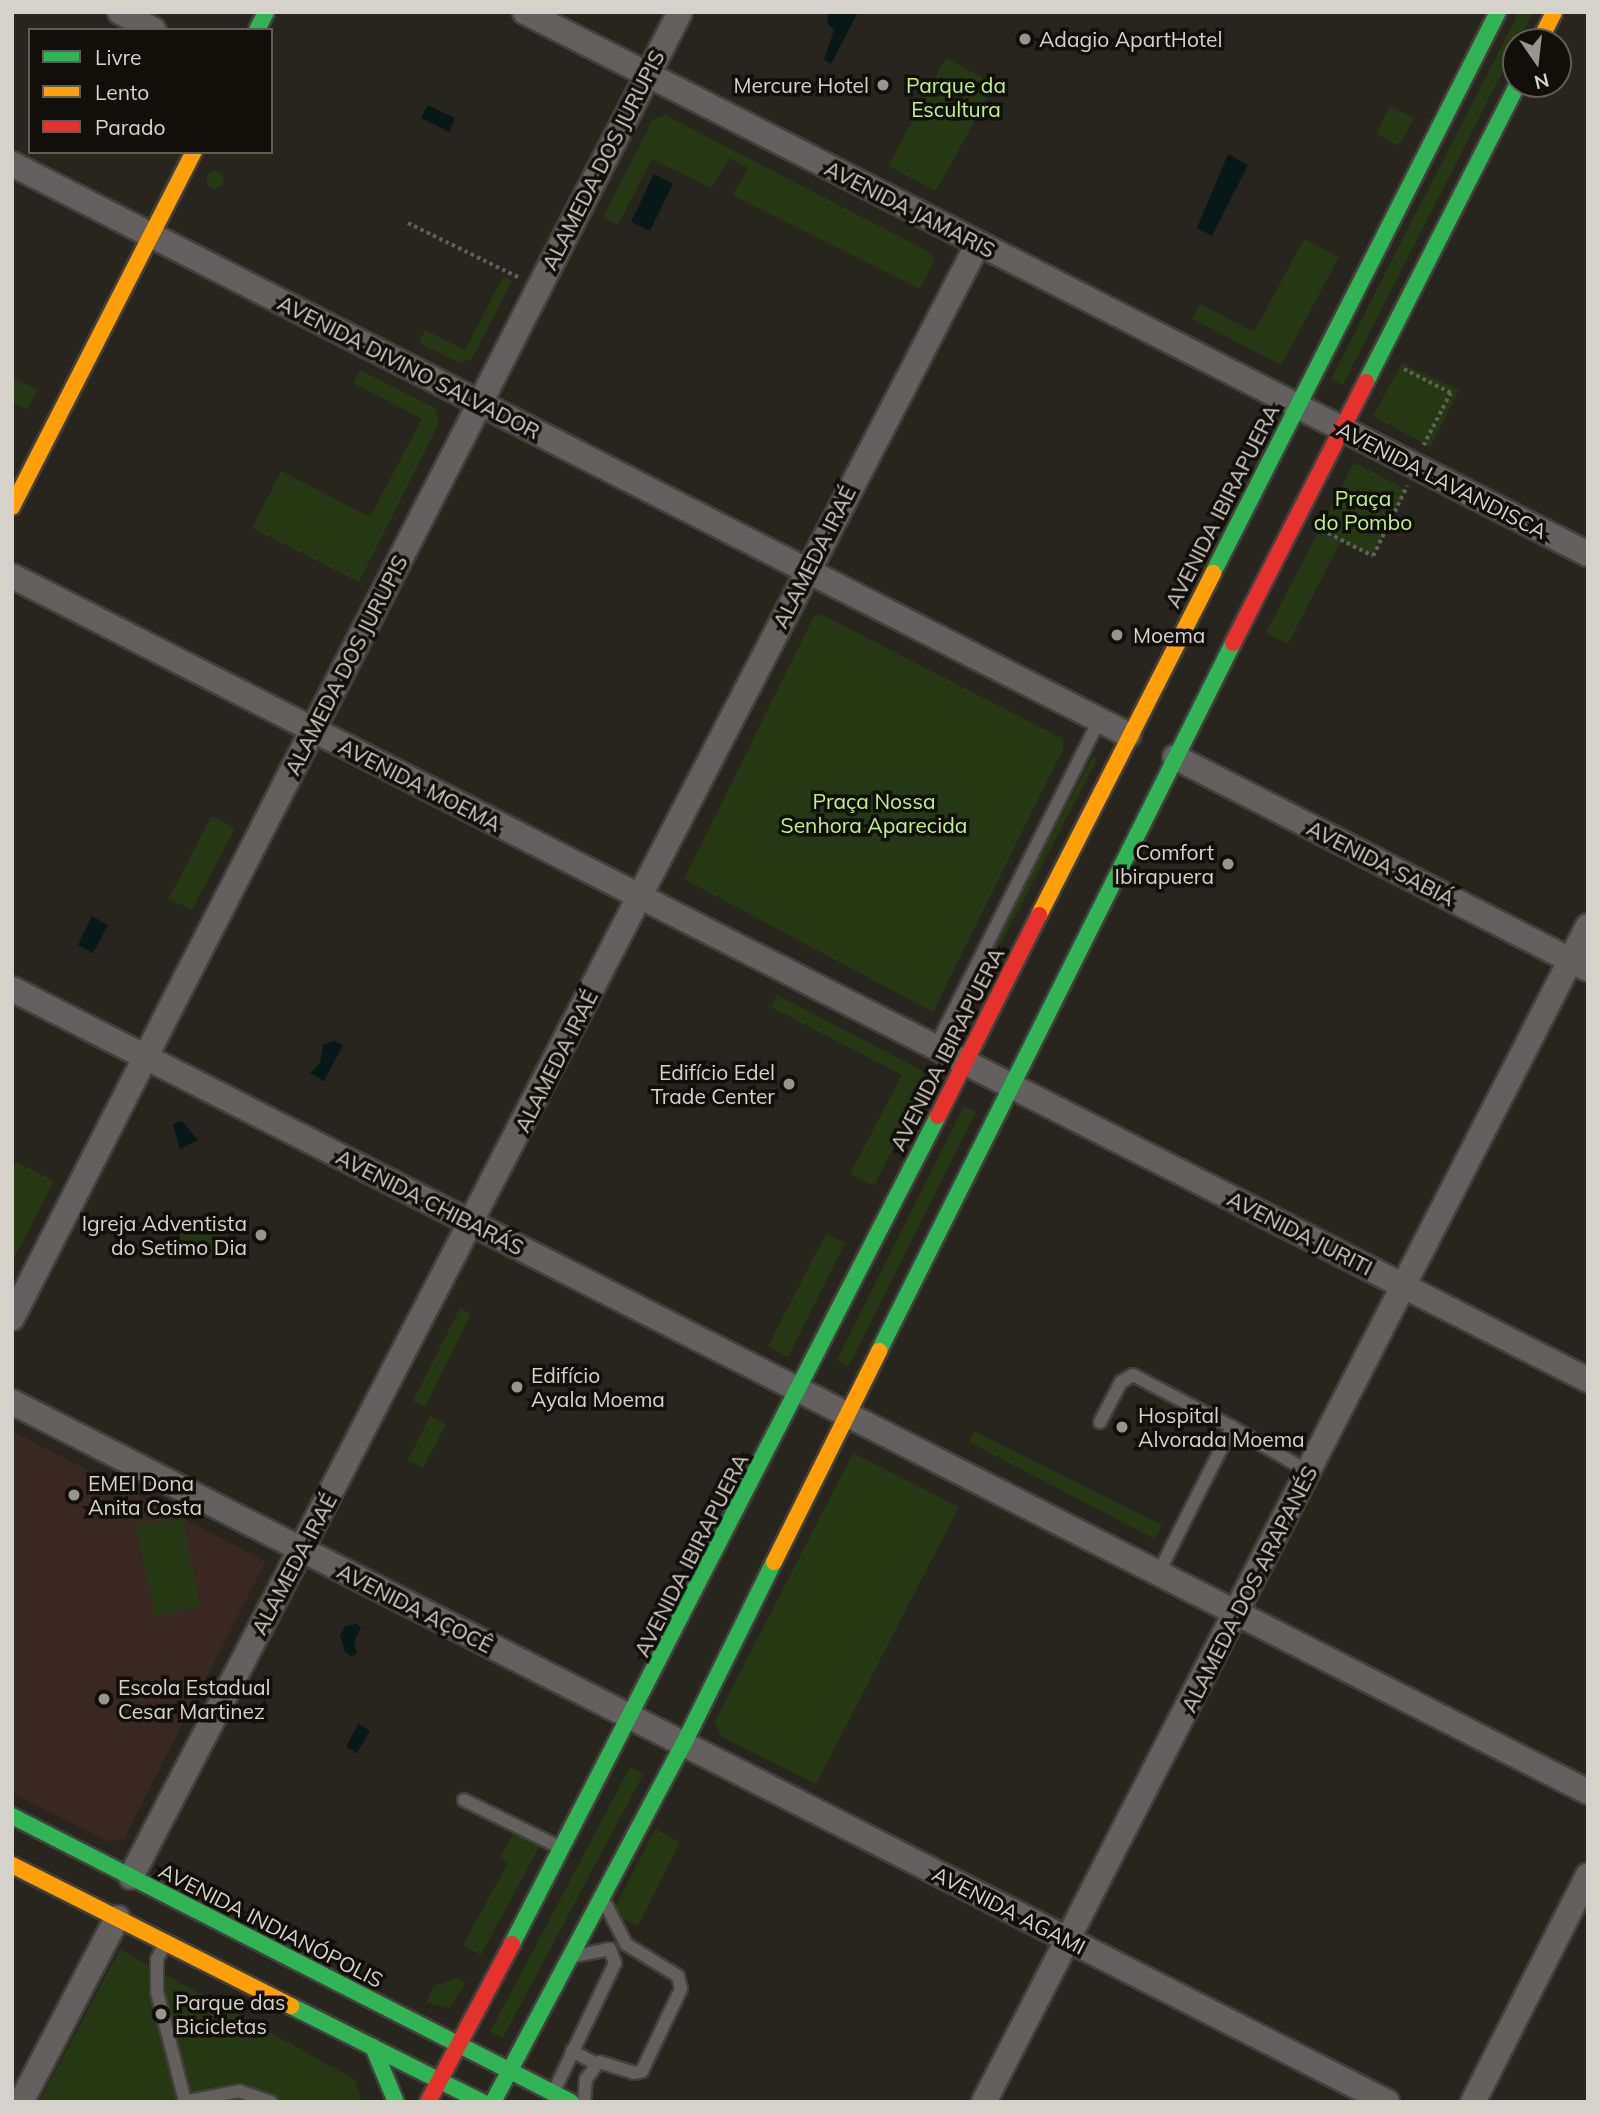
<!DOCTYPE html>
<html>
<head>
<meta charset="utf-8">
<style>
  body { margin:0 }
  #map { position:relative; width:1600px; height:2114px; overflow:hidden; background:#28251e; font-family:Mulish,sans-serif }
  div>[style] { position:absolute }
  .education>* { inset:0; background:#382821 }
  .green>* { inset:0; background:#263713 }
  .round { border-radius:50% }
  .water>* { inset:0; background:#081717 }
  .path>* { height:3.5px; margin-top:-1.75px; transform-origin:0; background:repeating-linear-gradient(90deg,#605e5b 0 3.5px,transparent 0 7px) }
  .roads { filter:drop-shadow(2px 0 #43403b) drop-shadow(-2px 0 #43403b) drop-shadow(0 2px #43403b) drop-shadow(0 -2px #43403b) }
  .lane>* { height:12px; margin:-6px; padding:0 6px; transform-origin:6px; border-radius:6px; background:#63605f }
  .street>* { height:24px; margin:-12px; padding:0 12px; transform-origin:12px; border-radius:12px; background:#63605f }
  .fast>* { height:16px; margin:-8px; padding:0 8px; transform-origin:8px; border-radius:8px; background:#30b455 }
  .slow>* { height:16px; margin:-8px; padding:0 8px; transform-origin:8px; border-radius:8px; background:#ff9f0a }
  .jam>* { height:16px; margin:-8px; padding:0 8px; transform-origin:8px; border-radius:8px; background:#e5322d }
  .dots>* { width:19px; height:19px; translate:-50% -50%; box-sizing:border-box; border:4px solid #120f0a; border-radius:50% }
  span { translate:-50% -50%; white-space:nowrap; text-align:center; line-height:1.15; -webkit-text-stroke:7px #120f0a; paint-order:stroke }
  .poi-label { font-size:21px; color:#d5d2cb }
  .left { translate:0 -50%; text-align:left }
  .right { translate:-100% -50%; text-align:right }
  .park-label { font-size:21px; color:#bcf388 }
  .street-label { font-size:21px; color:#d5d2cb }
  .frame { position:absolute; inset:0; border:14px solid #d5d2cb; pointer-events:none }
  .legend { position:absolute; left:28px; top:28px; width:245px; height:126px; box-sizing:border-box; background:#120f0a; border:2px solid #605d57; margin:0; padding:9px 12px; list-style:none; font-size:21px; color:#d5d2cb }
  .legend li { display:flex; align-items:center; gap:14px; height:35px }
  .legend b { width:35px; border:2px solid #605d57 }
  .north { position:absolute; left:1502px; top:28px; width:70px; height:70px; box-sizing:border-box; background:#120f0a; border:2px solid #605d57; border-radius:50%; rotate:166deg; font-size:19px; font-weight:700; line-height:28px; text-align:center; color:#d5d2cb }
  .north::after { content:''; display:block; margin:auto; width:24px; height:32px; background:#98958e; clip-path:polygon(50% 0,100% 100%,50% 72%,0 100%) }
</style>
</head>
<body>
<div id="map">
  <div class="education">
    <div style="clip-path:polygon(12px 1431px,266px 1561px,124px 1839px,110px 1842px,12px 1793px)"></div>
  </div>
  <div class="green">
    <div style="clip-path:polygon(1519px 12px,1533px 12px,1343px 385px,1331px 379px)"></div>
    <div style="clip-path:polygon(946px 58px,995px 84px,936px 191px,888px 166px)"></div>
    <div style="clip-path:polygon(1390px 106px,1414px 118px,1399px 146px,1376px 134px)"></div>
    <div style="clip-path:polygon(665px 115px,931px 253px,934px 261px,920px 289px,732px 195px,749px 168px,729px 158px,711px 188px,652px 159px,618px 225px,603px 217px,653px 119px)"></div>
    <div class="round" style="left:206px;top:171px;width:18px;height:18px"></div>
    <div style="clip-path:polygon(1304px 239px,1339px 257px,1281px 365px,1192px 319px,1200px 304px,1254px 332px)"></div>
    <div style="clip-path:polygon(503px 277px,512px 281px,472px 359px,460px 363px,419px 343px,425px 330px,465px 350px)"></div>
    <div style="clip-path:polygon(1402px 363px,1459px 390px,1430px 447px,1373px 416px)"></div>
    <div style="clip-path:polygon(360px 370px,435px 408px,439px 423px,359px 582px,252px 528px,281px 471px,370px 517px,422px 419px,353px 383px)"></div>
    <div style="clip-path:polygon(12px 377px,38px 390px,27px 410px,12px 402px)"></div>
    <div style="clip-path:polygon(1354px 462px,1406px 490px,1373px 557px,1341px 541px,1288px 644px,1266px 633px)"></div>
    <div style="clip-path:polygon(821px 614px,1063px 739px,1063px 749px,933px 1012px,684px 879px,814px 616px)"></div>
    <div style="clip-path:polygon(1093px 756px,1098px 758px,959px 1024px,954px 1022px)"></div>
    <div style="clip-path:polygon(211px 816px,235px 828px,192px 910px,169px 899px)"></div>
    <div style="clip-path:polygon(777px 995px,923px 1071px,925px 1085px,874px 1186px,850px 1174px,902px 1075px,771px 1007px)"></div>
    <div style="clip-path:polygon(964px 1106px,976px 1112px,849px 1366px,837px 1360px)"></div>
    <div style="clip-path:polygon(16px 1162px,54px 1181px,12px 1263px,12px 1169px)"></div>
    <div style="clip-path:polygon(189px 1220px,222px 1237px,211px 1258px,178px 1240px)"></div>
    <div style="clip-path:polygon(826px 1234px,845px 1243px,788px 1357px,768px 1346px)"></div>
    <div style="clip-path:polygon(460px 1308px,471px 1314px,425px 1407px,413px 1401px)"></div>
    <div style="clip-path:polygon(430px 1416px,446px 1424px,423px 1468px,408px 1460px)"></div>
    <div style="clip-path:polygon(974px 1431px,1162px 1525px,1155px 1539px,969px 1442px)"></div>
    <div style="clip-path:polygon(853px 1453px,959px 1507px,816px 1784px,720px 1736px,715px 1721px)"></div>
    <div style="clip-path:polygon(183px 1518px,200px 1607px,155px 1616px,136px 1525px)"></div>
    <div style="clip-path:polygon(630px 1767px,644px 1773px,503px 2038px,490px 2032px)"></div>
    <div style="clip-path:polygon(655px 1829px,680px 1842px,638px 1926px,612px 1913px)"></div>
    <div style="clip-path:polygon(514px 1831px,540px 1845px,481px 1955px,463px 1945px,508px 1863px,500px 1858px)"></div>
    <div style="clip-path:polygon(120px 1949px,354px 2079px,362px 2102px,39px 2102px)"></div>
    <div style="clip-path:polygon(457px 1978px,466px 1983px,449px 2008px,426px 2002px,434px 1986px)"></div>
  </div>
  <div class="water">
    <div style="clip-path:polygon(829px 12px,858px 12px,831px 64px,824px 60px,834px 30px,827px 23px)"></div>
    <div style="clip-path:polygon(428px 105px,455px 118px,449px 132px,421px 118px)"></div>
    <div style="clip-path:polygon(1228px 154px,1248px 165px,1212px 236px,1197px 228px)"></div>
    <div style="clip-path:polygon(654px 174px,673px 184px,650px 231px,631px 222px)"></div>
    <div style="clip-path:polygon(92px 916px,108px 925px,93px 953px,78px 945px)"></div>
    <div style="clip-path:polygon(334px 1041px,343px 1045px,324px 1081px,310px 1073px,320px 1063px,323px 1045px)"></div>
    <div style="clip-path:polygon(182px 1121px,198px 1140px,180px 1149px,173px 1124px)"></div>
    <div style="clip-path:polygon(356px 1624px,361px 1627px,354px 1642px,357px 1653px,352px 1656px,345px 1652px,340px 1636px,345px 1626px)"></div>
    <div style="clip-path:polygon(358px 1724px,370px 1731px,357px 1753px,346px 1747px)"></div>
  </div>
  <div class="path">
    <div style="left:408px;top:223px;width:125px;rotate:26.2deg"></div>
    <div style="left:1404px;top:369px;width:53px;rotate:27.1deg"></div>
    <div style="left:1451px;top:393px;width:59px;rotate:117.4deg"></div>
    <div style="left:1322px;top:530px;width:57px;rotate:27deg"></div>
    <div style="left:1373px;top:556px;width:78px;rotate:-64.1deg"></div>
  </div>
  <div class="roads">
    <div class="lane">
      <div style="left:936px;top:1046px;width:364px;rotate:-63.4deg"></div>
      <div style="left:1100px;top:1422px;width:45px;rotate:-62.3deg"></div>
      <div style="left:1121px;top:1382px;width:14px;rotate:-30deg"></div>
      <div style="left:1133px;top:1375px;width:112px;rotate:27.7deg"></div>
      <div style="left:1158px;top:1574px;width:165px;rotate:-63.3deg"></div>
      <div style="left:1232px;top:1427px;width:89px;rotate:30.3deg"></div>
      <div style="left:464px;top:1800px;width:106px;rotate:26.3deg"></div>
      <div style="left:164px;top:1946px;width:15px;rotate:118deg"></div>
      <div style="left:157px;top:1959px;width:33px;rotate:90deg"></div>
      <div style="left:157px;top:1992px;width:113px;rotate:75.6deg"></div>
      <div style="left:572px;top:2051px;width:27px;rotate:28deg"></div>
      <div style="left:555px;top:2089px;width:140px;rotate:-64.5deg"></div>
      <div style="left:615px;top:1963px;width:15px;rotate:-110deg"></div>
      <div style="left:610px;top:1949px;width:33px;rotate:169deg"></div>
      <div style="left:184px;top:2102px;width:56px;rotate:-11.3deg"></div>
      <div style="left:239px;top:2091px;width:34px;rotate:19deg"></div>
      <div style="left:584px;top:2102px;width:23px;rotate:-85deg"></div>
      <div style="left:586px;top:2079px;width:21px;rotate:-53deg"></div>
      <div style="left:599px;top:2062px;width:37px;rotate:17deg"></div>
      <div style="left:634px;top:2073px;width:8px;rotate:-14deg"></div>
      <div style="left:642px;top:2071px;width:91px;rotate:-64.6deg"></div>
      <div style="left:681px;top:1989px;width:13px;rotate:-103deg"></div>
      <div style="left:678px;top:1976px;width:61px;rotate:-148.4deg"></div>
      <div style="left:626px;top:1944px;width:44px;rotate:-117.1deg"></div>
    </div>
    <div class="street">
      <div style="left:120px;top:12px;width:38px;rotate:28deg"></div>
      <div style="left:525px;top:12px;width:1193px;rotate:27.02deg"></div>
      <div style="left:12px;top:164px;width:1254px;rotate:27.08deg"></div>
      <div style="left:12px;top:576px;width:1769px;rotate:27.03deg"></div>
      <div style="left:1175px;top:757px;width:464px;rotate:27.2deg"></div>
      <div style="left:12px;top:989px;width:1769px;rotate:27deg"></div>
      <div style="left:12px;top:1318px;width:1467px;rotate:-62.91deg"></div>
      <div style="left:12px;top:1402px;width:1543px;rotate:26.98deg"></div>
      <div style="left:131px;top:1877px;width:1840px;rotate:-62.59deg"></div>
      <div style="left:21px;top:2102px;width:208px;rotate:-62.4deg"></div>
      <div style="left:984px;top:2102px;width:1322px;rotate:-62.81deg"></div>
      <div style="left:1473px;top:2102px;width:254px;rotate:-63.1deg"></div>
    </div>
    <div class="fast">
      <div style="left:257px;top:30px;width:20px;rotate:-63deg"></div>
      <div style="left:1366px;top:382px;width:335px;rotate:-63deg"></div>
      <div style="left:1213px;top:573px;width:629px;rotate:-63.07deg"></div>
      <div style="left:879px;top:1351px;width:792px;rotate:-63.43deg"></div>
      <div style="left:12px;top:1816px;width:628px;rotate:27.1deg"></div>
      <div style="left:512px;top:1944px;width:931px;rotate:-62.77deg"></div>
      <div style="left:291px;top:2006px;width:214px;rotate:26.7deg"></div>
      <div style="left:373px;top:2047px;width:60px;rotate:67.3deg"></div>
      <div style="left:493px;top:2102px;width:404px;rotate:-62deg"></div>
      <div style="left:683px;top:1745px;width:204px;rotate:-63.6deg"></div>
    </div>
    <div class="slow">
      <div style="left:1539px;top:42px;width:34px;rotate:-63deg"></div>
      <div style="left:12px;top:507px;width:399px;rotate:-62.9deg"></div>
      <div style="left:1039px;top:915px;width:384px;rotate:-63deg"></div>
      <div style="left:774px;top:1562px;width:236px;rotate:-63.5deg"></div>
      <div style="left:12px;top:1865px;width:313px;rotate:26.8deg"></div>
    </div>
    <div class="jam">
      <div style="left:1233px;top:643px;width:293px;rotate:-63deg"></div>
      <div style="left:938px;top:1116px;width:225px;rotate:-63.3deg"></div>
      <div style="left:428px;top:2102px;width:179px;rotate:-62deg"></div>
    </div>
  </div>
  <div class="dots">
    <div style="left:1025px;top:39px;background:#98958e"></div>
    <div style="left:883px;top:85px;background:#98958e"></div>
    <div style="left:1117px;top:635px;background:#98958e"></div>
    <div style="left:1228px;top:864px;background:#98958e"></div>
    <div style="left:789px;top:1084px;background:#98958e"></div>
    <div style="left:261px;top:1235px;background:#98958e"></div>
    <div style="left:517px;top:1387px;background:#98958e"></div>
    <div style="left:1122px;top:1427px;background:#98958e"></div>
    <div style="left:74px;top:1495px;background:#98958e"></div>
    <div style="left:104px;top:1699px;background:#98958e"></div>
    <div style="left:161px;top:2014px;background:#98958e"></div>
  </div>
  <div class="poi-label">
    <span class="left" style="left:1039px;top:39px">Adagio ApartHotel</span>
    <span class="right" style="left:869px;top:85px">Mercure Hotel</span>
    <span class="left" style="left:1133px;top:635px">Moema</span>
    <span class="right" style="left:1214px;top:864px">Comfort<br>Ibirapuera</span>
    <span class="right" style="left:775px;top:1084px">Edifício Edel<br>Trade Center</span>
    <span class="right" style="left:247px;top:1235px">Igreja Adventista<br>do Setimo Dia</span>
    <span class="left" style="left:531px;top:1387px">Edifício<br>Ayala Moema</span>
    <span class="left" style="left:1138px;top:1427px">Hospital<br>Alvorada Moema</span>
    <span class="left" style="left:88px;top:1495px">EMEI Dona<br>Anita Costa</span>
    <span class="left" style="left:118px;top:1699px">Escola Estadual<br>Cesar Martinez</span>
    <span class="left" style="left:175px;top:2014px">Parque das<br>Bicicletas</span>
  </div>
  <div class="park-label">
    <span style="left:956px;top:97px">Parque da<br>Escultura</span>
    <span style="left:1363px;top:510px">Praça<br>do Pombo</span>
    <span style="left:874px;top:813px">Praça Nossa<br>Senhora Aparecida</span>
  </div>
  <div class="street-label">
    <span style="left:603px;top:160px;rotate:-63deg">ALAMEDA DOS JURUPIS</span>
    <span style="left:910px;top:209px;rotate:27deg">AVENIDA JAMARIS</span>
    <span style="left:409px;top:367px;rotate:27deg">AVENIDA DIVINO SALVADOR</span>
    <span style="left:1442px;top:480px;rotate:27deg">AVENIDA LAVANDISCA</span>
    <span style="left:1222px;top:506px;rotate:-63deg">AVENIDA IBIRAPUERA</span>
    <span style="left:814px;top:557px;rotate:-63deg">ALAMEDA IRAÉ</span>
    <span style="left:346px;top:665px;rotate:-63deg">ALAMEDA DOS JURUPIS</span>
    <span style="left:420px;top:785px;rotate:27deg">AVENIDA MOEMA</span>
    <span style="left:1381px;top:863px;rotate:27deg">AVENIDA SABIÁ</span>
    <span style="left:947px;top:1049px;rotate:-63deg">AVENIDA IBIRAPUERA</span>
    <span style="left:556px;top:1061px;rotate:-63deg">ALAMEDA IRAÉ</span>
    <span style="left:430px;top:1202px;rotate:27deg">AVENIDA CHIBARÁS</span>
    <span style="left:1300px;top:1233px;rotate:27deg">AVENIDA JURITI</span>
    <span style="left:691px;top:1555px;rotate:-63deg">AVENIDA IBIRAPUERA</span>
    <span style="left:294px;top:1564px;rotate:-62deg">ALAMEDA IRAÉ</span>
    <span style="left:1249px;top:1589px;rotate:-63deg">ALAMEDA DOS ARAPANÉS</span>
    <span style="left:415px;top:1608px;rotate:27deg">AVENIDA AÇOCÊ</span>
    <span style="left:1009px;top:1910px;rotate:27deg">AVENIDA AGAMI</span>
    <span style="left:271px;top:1925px;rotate:27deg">AVENIDA INDIANÓPOLIS</span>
  </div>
  <div class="frame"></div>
  <ul class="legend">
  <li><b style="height:9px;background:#30b455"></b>Livre</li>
  <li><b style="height:9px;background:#ff9f0a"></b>Lento</li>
  <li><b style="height:9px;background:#e5322d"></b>Parado</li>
  </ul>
  <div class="north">N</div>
</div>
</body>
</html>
